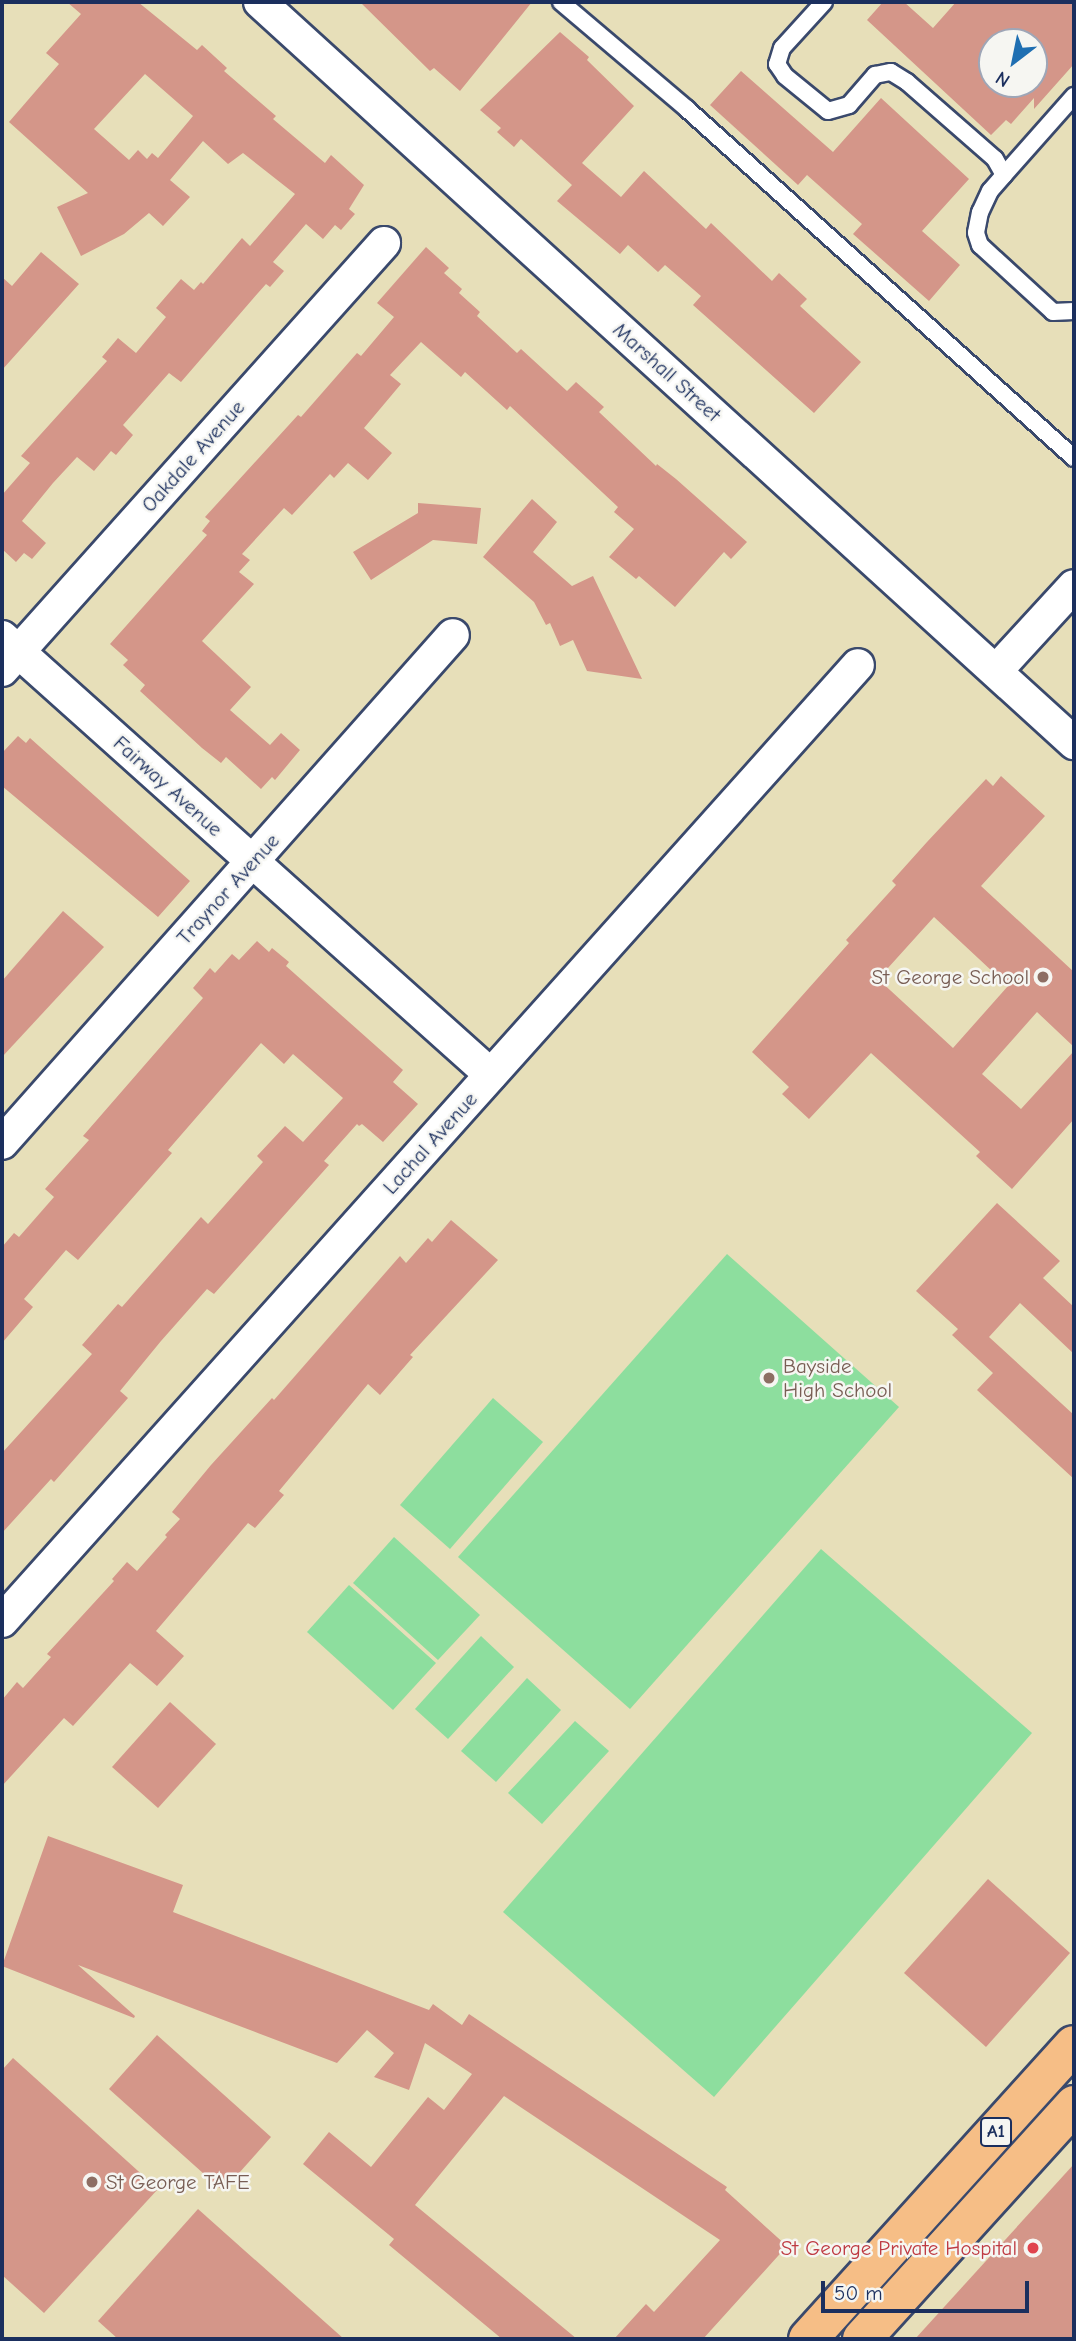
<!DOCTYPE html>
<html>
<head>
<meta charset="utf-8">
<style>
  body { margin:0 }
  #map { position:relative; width:1076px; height:2341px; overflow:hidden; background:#e7dfb9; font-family:"Comic Neue",sans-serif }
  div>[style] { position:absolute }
  .green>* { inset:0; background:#8dde9e }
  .building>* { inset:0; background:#d49689 }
  .roads { filter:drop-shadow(2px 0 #3a496c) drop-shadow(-2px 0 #3a496c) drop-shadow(0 2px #3a496c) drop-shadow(0 -2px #3a496c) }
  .service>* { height:16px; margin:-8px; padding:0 8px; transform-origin:8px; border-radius:8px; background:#fff }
  .minor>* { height:32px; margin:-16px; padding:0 16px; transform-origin:16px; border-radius:16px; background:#fff }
  .trunk>* { height:38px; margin:-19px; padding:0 19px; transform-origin:19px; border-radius:19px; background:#f6be86 }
  .dots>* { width:19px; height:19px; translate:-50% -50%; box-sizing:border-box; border:4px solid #f6f6f2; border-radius:50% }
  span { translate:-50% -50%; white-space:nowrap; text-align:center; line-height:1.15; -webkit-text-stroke:5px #f6f6f2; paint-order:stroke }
  .shield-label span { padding:2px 5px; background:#f6f6f2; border:2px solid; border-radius:5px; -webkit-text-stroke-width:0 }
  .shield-label { font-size:19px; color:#1b2f5e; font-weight:700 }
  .street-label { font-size:21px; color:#1b2f5e }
  .education-label { font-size:21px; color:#785e54 }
  .right { translate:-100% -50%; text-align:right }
  .left { translate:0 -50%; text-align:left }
  .health-label { font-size:21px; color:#be3a42 }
  .frame { position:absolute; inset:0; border:4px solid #1b2f5e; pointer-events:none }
  .north { position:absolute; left:978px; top:28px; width:70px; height:70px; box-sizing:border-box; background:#f6f6f2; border:2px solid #9ea6b7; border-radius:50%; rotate:212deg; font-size:19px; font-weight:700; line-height:28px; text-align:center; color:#1b2f5e }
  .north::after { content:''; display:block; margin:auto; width:24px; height:32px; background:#1f6fb2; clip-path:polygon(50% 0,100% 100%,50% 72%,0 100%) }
  .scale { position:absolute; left:821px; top:2281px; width:208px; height:32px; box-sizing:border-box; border:4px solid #1b2f5e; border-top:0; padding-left:9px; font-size:21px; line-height:24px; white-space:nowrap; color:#1b2f5e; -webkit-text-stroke:5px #f6f6f2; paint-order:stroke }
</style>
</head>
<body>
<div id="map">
  <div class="green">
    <div style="clip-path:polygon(727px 1254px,899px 1407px,630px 1709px,458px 1557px)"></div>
    <div style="clip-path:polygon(493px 1398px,543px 1442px,450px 1549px,400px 1505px)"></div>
    <div style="clip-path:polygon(394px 1537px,480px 1615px,438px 1660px,353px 1583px)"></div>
    <div style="clip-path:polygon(821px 1549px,1032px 1733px,714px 2097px,503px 1912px)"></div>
    <div style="clip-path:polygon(349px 1585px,436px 1663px,393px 1710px,307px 1632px)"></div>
    <div style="clip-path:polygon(481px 1636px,514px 1667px,448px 1739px,415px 1709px)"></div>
    <div style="clip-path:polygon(527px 1678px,561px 1710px,496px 1782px,461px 1751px)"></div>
    <div style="clip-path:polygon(575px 1721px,609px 1751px,542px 1824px,508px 1793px)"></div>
  </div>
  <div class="building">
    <div style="clip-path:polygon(evenodd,67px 2px,138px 2px,197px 50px,202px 45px,227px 68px,224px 71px,276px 116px,273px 119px,325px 163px,331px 155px,364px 185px,349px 209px,355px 214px,341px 230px,335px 225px,323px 239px,306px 224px,273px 262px,284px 271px,270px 287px,266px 284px,258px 293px,181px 382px,169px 373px,123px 425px,133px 435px,116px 455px,111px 451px,94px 471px,77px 457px,53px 483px,22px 521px,46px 543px,32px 559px,24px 553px,16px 562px,2px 549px,2px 495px,30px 463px,21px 456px,107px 361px,102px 357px,118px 338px,136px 353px,166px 317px,156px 308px,181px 279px,194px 290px,201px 282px,203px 284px,242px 238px,250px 246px,295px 194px,243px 153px,228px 164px,203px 141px,170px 180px,190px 197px,163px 226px,149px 213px,124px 234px,81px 256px,57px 207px,88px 193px,9px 122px,59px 64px,46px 53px,81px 14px,67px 2px,145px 74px,193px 116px,158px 158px,152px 153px,147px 159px,138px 150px,129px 160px,94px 129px,145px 74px)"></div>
    <div style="clip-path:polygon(360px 2px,532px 2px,460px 91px,434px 68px,430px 71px)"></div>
    <div style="clip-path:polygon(evenodd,883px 2px,904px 2px,933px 28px,956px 2px,1074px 2px,1074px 64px,1034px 109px,1034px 98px,1011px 124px,1006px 120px,991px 135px,867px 20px,883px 2px,992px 42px,1034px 42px,1034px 84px,992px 84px,992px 42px)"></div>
    <div style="clip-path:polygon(560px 32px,589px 57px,587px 60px,634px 106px,582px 163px,621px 197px,644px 171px,706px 229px,711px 223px,772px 281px,779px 273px,807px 299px,800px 306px,861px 362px,814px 413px,693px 305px,701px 296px,665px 265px,658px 272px,628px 245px,620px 254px,557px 201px,572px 185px,521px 139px,514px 147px,497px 132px,501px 128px,480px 110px)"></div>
    <div style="clip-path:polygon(741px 71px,833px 152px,881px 98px,969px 179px,922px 231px,960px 265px,929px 301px,853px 234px,862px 224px,807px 175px,798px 185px,710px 105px)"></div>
    <div style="clip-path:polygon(426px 247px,449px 268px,444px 273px,462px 289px,459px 293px,480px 312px,477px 316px,517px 353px,521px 349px,567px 391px,576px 382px,604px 407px,599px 412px,656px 466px,657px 464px,676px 479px,747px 542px,731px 559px,724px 552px,675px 607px,639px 576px,636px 579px,609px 557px,634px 529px,614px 512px,618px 507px,510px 406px,507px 410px,465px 372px,461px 377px,421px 342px,390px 375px,401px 384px,364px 428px,392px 453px,368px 480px,348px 463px,334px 478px,330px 474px,292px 515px,284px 508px,242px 554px,250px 560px,239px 572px,254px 584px,202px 641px,251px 687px,230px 710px,270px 745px,281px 733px,300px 750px,275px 780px,272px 777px,261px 789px,226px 757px,221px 763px,202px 748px,140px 691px,145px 685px,123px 665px,128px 660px,110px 644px,207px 535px,202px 531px,210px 521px,205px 517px,298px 415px,301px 417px,357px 353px,361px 356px,394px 317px,377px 303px)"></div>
    <div style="clip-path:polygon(41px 252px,79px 284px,2px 370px,2px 277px,12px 286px)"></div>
    <div style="clip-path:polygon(532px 499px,557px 522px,533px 552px,572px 586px,593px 576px,642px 679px,587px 671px,573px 640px,560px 646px,550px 623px,546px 625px,534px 602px,483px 557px)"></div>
    <div style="clip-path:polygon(418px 503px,481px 508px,477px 544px,433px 540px,371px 580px,353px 552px,418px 513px)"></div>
    <div style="clip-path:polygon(18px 736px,26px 743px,30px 738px,190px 881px,158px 917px,2px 786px,2px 753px)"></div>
    <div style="clip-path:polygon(evenodd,1001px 776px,1045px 816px,981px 886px,1074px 972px,1074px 1047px,1037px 1012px,982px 1074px,1021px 1109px,1074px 1051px,1074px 1119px,1012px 1189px,976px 1156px,980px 1152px,871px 1053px,809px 1119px,782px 1094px,789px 1087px,752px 1052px,849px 943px,846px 940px,896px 885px,892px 881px,927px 842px,986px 779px,993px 786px,1001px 776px,934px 917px,1008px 986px,953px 1048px,878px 979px,934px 917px)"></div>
    <div style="clip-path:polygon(63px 911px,104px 947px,2px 1057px,2px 981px)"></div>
    <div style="clip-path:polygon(257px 941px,269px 952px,272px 948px,289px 962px,286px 966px,403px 1070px,393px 1082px,418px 1104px,383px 1142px,362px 1124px,359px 1126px,357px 1124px,324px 1161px,329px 1165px,214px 1294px,207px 1289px,161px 1341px,120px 1391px,128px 1398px,54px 1482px,51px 1479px,2px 1533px,2px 1453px,92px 1354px,82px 1345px,118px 1304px,122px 1307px,201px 1217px,208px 1224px,263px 1162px,257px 1156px,285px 1126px,303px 1142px,343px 1098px,293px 1054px,284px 1064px,261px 1043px,168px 1150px,172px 1153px,78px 1260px,66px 1250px,24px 1299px,33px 1307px,2px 1343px,2px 1247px,14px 1233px,19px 1237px,54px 1197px,45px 1189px,89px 1140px,83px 1136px,203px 998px,193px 988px,210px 968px,215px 973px,232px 954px,239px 960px)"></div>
    <div style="clip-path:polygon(997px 1203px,1060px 1261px,1043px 1278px,1074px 1307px,1074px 1354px,1020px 1303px,989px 1337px,1074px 1415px,1074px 1479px,977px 1390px,993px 1373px,952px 1335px,958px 1329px,916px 1291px)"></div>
    <div style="clip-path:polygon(451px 1220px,498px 1260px,410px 1355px,413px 1357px,380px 1395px,368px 1384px,279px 1491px,284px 1495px,255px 1528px,248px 1523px,156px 1631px,184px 1656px,157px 1686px,130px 1663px,73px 1726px,64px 1718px,2px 1786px,2px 1700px,17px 1682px,23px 1688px,51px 1657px,47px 1654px,114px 1581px,112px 1579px,127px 1562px,137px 1571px,167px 1537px,165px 1535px,180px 1519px,172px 1512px,211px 1465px,272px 1398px,274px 1400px,400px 1256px,406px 1263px,428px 1238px,432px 1242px)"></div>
    <div style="clip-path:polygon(170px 1702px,216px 1744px,158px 1808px,112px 1767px)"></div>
    <div style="clip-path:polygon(48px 1836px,183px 1885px,173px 1912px,429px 2010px,433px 2004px,462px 2025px,469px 2014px,727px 2187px,725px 2190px,787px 2246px,703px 2339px,614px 2339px,646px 2304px,654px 2312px,720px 2240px,504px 2096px,415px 2205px,577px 2339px,502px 2339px,389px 2245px,394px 2239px,303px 2164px,329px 2132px,371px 2167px,428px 2097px,444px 2110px,472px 2074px,425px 2043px,409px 2090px,374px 2077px,394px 2053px,367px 2030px,337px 2063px,78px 1965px,135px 2016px,134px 2018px,2px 1966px)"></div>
    <div style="clip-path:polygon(988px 1879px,1070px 1953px,986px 2047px,904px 1973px)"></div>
    <div style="clip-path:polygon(157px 2035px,271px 2137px,223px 2191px,109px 2089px)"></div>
    <div style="clip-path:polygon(13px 2058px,158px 2189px,44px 2313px,2px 2275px,2px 2070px)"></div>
    <div style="clip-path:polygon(1074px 2164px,1074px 2339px,915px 2339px)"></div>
    <div style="clip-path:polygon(198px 2209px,344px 2339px,118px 2339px,98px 2321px)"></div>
  </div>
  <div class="roads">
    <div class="service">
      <div style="left:561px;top:2px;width:165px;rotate:40.3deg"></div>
      <div style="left:687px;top:109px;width:521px;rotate:42.04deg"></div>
      <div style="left:824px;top:2px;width:62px;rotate:132.4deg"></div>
      <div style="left:782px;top:48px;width:17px;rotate:107deg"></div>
      <div style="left:777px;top:64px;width:14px;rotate:56deg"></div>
      <div style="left:785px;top:76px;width:55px;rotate:39.1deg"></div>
      <div style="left:828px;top:111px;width:22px;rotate:-16deg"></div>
      <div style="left:849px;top:105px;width:40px;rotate:-49deg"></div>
      <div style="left:875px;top:75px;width:16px;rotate:-11deg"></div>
      <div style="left:891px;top:72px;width:19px;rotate:32deg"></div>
      <div style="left:907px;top:82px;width:117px;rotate:41.2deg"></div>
      <div style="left:995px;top:159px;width:18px;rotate:61deg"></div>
      <div style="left:1004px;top:175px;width:21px;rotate:131deg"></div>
      <div style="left:990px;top:191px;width:23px;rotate:115deg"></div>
      <div style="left:980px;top:212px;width:21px;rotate:101deg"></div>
      <div style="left:976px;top:233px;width:13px;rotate:72deg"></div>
      <div style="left:980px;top:245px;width:99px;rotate:42.5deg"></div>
      <div style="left:1053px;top:312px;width:21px;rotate:-3deg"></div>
      <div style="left:1004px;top:175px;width:106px;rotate:-48.5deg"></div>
    </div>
    <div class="minor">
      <div style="left:260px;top:2px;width:1101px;rotate:42.31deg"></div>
      <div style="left:2px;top:637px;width:656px;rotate:41.85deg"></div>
      <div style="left:2px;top:670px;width:573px;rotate:-48.18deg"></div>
      <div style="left:996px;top:671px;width:115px;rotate:-47.5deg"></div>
      <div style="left:2px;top:1143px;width:679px;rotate:-48.4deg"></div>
      <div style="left:2px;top:1621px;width:1283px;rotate:-48.16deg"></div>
    </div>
    <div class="trunk">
      <div style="left:808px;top:2339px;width:396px;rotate:-47.9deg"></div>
      <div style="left:862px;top:2339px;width:316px;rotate:-47.8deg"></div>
    </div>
  </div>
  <div class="dots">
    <div style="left:1043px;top:977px;background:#8d6e63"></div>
    <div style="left:769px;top:1378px;background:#8d6e63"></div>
    <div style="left:92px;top:2182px;background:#8d6e63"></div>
    <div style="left:1033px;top:2248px;background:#e0444e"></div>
  </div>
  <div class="shield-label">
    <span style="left:996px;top:2132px">A1</span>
  </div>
  <div class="street-label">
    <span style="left:667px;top:372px;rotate:42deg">Marshall Street</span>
    <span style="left:193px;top:456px;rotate:-48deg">Oakdale Avenue</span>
    <span style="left:168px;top:786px;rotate:42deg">Fairway Avenue</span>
    <span style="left:228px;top:889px;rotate:-48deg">Traynor Avenue</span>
    <span style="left:430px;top:1143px;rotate:-48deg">Lachal Avenue</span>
  </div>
  <div class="education-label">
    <span class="right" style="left:1029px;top:977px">St George School</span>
    <span class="left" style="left:783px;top:1378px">Bayside<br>High School</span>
    <span class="left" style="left:106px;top:2182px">St George TAFE</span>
  </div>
  <div class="health-label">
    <span class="right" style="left:1017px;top:2248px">St George Private Hospital</span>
  </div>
  <div class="frame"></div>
  <div class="north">N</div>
  <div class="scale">50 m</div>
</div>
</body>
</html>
